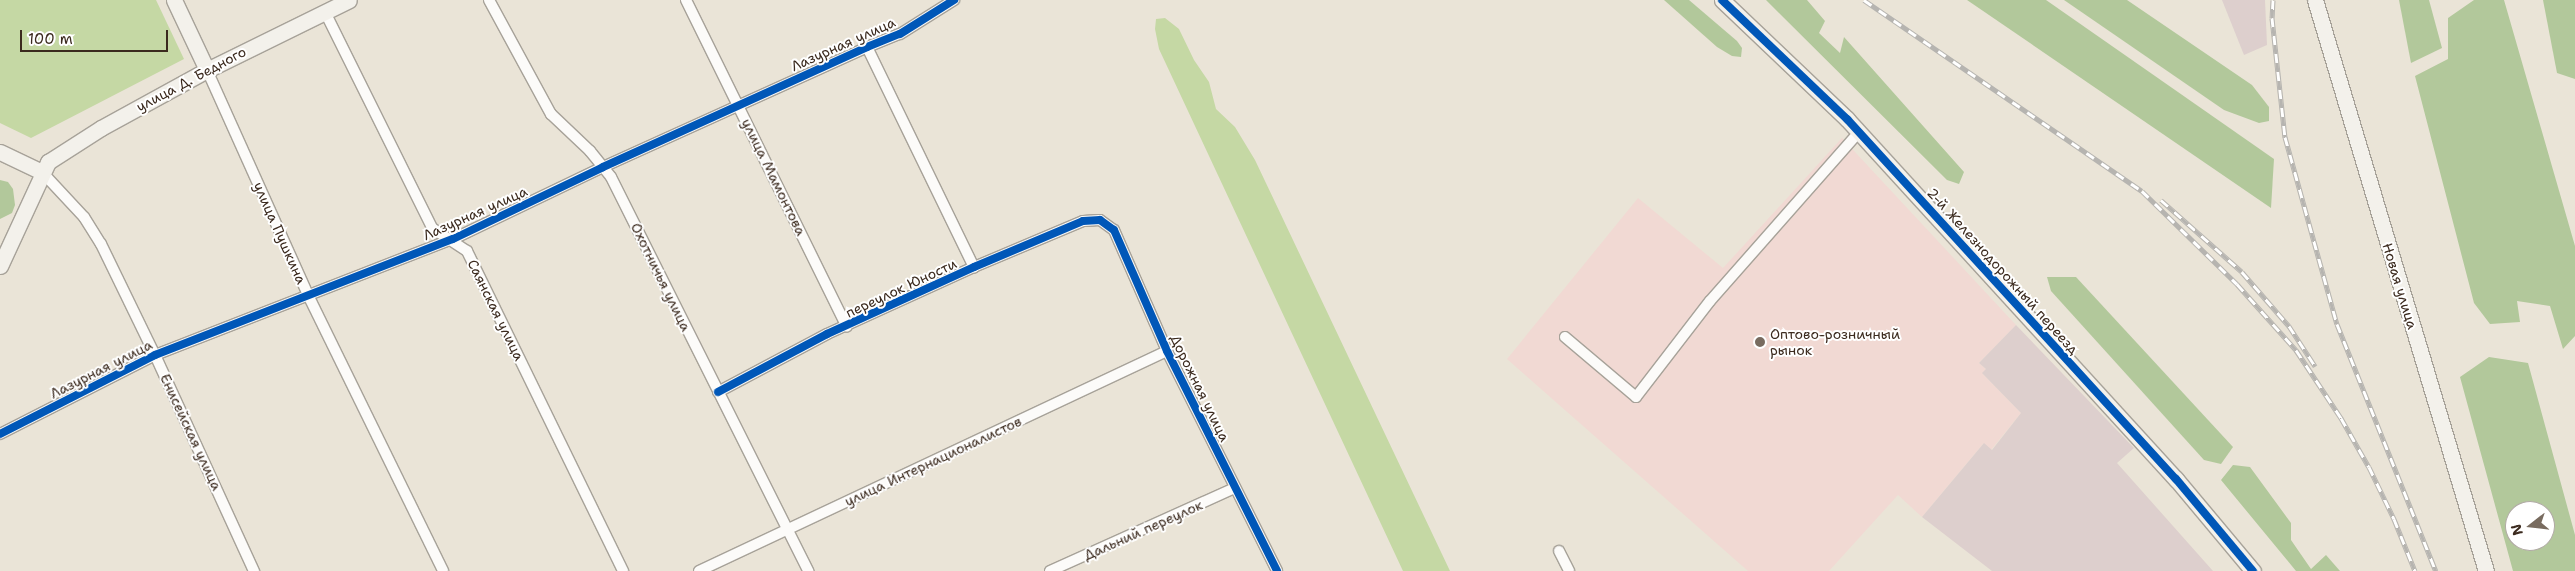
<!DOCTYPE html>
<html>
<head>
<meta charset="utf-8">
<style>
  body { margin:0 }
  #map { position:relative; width:2575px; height:571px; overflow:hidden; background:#eae4d7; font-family:"Shantell Sans",sans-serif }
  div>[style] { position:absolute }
  .built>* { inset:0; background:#f1d9d3 }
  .industrial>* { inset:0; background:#ddcfcd }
  .green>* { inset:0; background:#c5d8a4 }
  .forest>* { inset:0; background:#b2c89b }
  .roads { filter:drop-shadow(1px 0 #a7a299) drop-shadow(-1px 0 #a7a299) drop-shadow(0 1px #a7a299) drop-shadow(0 -1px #a7a299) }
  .street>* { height:10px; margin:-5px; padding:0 5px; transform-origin:5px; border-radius:5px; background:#fcfbf9 }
  .secondary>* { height:15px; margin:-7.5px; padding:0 7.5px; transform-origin:7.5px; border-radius:7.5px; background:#f3f1eb }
  .rail>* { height:5px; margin-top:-2.5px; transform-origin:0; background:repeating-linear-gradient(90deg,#fff 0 9px,#b6b4b0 0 18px); box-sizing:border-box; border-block:1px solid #b6b4b0 }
  .cycleway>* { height:8px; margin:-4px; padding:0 4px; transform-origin:4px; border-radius:4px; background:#0057b8 }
  .dots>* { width:14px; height:14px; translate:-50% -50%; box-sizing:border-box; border:2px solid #fff; border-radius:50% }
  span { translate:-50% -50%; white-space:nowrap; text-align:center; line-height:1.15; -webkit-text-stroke:4px #fff; paint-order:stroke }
  .street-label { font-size:14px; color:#3b2a1e }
  .poi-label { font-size:14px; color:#3b2a1e }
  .left { translate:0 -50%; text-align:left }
  .north { position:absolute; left:2505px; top:501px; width:50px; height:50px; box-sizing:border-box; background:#fff; border:1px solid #b1aaa5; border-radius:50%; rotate:254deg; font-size:14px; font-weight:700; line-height:20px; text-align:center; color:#3b2a1e }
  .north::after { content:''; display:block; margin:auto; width:18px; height:22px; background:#786b5f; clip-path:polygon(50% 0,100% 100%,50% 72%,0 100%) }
  .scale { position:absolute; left:20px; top:30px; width:148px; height:22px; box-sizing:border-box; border:2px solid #3b2a1e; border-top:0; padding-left:6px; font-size:15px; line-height:18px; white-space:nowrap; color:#3b2a1e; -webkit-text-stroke:4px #fff; paint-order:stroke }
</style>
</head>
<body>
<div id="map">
  <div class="built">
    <div style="clip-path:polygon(1842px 138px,2016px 325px,1979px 363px,1986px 369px,1983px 374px,2021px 413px,1991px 450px,1983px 444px,1922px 517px,1898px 495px,1829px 571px,1748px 571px,1507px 359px,1638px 198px,1723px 268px)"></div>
  </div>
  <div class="industrial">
    <div style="clip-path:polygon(2222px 0,2265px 0,2267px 45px,2244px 55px)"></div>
    <div style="clip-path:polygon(2016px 325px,2134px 448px,2117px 463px,2213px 571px,1992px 571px,1922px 517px,1984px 443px,1992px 450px,2021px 413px,1982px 373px,1986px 369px,1979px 363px)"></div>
  </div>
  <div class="green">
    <div style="clip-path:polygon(0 0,156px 0,184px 59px,31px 138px,0 123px)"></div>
    <div style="clip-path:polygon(1165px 18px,1179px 29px,1194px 60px,1209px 82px,1216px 109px,1235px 127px,1255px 160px,1450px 571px,1403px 571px,1159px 49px,1155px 29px,1156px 19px)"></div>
  </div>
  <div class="forest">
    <div style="clip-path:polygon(1664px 0,1689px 0,1737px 41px,1742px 48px,1741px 57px,1732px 56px,1717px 47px)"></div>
    <div style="clip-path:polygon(1766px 0,1807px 0,1825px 21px,1819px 33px,1840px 53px,1844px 37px,1964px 172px,1959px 184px,1947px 180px)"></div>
    <div style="clip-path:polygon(1967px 0,2046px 0,2274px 159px,2271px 208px)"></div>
    <div style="clip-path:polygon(2064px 0,2127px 0,2252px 85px,2269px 107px,2269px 121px,2259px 123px,2224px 110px)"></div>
    <div style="clip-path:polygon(2399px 0,2429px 0,2442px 48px,2411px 63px)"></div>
    <div style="clip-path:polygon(2474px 0,2504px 0,2575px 246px,2575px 336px,2563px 349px,2550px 306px,2517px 301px,2520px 322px,2490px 324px,2474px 303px,2415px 76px,2448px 59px,2448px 18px)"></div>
    <div style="clip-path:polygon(2543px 0,2575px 0,2575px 79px,2557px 73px)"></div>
    <div style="clip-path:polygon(0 180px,8px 182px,13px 189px,15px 205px,12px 213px,0 219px)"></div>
    <div style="clip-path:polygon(2047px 277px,2076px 277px,2233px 447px,2221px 464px,2204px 460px,2051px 291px)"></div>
    <div style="clip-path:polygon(evenodd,2489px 357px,2528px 363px,2575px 535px,2575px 571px,2513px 571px,2460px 377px,2489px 357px,2515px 511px,2545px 511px,2545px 541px,2515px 541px,2515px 511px)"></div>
    <div style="clip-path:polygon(2233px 465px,2250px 467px,2291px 523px,2291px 540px,2311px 569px,2326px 555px,2340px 571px,2296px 571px,2221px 480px)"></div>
  </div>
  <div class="roads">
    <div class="street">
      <div style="left:489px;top:0;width:130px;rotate:61.5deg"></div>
      <div style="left:551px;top:114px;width:54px;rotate:43.5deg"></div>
      <div style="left:590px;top:151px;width:33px;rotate:51deg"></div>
      <div style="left:611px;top:177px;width:441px;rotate:63.4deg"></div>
      <div style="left:686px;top:0;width:364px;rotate:63.8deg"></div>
      <div style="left:325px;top:12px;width:241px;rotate:63.6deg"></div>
      <div style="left:432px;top:228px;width:42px;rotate:33.3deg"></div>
      <div style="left:467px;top:251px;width:356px;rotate:64deg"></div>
      <div style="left:867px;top:47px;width:245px;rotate:64.1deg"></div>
      <div style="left:207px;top:70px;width:247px;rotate:65.8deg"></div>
      <div style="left:308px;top:295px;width:307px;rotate:63.9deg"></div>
      <div style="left:42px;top:172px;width:62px;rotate:47deg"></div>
      <div style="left:84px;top:217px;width:32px;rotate:58deg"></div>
      <div style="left:101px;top:244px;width:123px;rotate:64.1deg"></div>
      <div style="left:155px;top:355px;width:238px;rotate:65.4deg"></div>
      <div style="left:1565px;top:337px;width:93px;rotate:40.2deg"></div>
      <div style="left:1636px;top:397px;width:121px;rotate:-52.4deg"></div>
      <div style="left:1710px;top:301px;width:225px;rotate:-48.6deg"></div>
      <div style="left:718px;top:392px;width:123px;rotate:-28deg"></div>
      <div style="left:827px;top:334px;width:162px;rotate:-24.5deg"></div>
      <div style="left:974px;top:267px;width:118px;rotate:-22.9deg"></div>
      <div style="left:1083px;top:221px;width:17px;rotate:-3deg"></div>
      <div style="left:1100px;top:220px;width:17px;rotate:36deg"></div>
      <div style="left:1114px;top:230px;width:132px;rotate:66.3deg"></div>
      <div style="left:1167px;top:351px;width:246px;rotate:63.4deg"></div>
      <div style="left:0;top:434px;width:174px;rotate:-27deg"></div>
      <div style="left:155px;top:355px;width:320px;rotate:-21.3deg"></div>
      <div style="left:453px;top:239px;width:166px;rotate:-25.6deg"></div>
      <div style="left:603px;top:167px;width:290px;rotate:-24.4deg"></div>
      <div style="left:867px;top:47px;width:35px;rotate:-22deg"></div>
      <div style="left:900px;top:34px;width:64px;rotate:-32.2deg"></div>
      <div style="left:1559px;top:551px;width:22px;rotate:63deg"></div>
      <div style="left:699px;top:571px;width:517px;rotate:-25.18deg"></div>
      <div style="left:1050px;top:571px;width:203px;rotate:-24.2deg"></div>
    </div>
    <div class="secondary">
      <div style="left:174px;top:0;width:77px;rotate:64.8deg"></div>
      <div style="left:1722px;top:0;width:173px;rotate:43.6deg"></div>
      <div style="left:1847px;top:119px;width:488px;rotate:47.6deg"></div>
      <div style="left:2176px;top:479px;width:120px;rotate:50.1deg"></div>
      <div style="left:2315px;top:0;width:596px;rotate:73.33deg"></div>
      <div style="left:0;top:152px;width:47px;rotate:25.5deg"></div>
      <div style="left:0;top:266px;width:115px;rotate:-65.2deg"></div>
      <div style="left:48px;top:162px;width:63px;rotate:-32.7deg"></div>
      <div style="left:101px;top:128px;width:121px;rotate:-28.7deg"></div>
      <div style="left:207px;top:70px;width:158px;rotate:-26.2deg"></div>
    </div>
  </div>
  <div class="rail">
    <div style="left:1864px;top:0;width:337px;rotate:34.5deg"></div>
    <div style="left:2142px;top:191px;width:133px;rotate:44.4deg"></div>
    <div style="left:2237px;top:284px;width:89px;rotate:48.2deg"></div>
    <div style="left:2296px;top:350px;width:82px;rotate:56.5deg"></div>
    <div style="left:2341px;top:418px;width:56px;rotate:60.3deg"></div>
    <div style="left:2369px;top:467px;width:58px;rotate:64.3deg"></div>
    <div style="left:2394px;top:519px;width:56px;rotate:68deg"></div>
    <div style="left:2273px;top:0;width:18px;rotate:93deg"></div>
    <div style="left:2272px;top:18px;width:120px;rotate:83.8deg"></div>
    <div style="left:2285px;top:137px;width:194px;rotate:74.5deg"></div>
    <div style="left:2337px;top:324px;width:266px;rotate:68.2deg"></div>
    <div style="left:2161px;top:200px;width:108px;rotate:41.6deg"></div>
    <div style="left:2242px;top:272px;width:72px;rotate:49deg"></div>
    <div style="left:2289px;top:326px;width:48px;rotate:57deg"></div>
  </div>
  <div class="cycleway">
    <div style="left:1722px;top:0;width:173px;rotate:43.6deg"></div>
    <div style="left:1847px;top:119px;width:488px;rotate:47.6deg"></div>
    <div style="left:2176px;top:479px;width:120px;rotate:50.1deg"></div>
    <div style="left:718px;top:392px;width:123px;rotate:-28deg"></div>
    <div style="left:827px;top:334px;width:162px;rotate:-24.5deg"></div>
    <div style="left:974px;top:267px;width:118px;rotate:-22.9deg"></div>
    <div style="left:1083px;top:221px;width:17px;rotate:-3deg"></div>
    <div style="left:1100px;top:220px;width:17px;rotate:36deg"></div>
    <div style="left:1114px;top:230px;width:132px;rotate:66.3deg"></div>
    <div style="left:1167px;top:351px;width:246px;rotate:63.4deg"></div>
    <div style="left:0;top:434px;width:174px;rotate:-27deg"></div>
    <div style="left:155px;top:355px;width:320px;rotate:-21.3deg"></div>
    <div style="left:453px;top:239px;width:166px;rotate:-25.6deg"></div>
    <div style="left:603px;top:167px;width:290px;rotate:-24.4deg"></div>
    <div style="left:867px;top:47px;width:35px;rotate:-22deg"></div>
    <div style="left:900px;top:34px;width:64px;rotate:-32.2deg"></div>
  </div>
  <div class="dots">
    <div style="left:1760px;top:342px;background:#786b5f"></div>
  </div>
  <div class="street-label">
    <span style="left:843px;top:44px;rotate:-24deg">Лазурная улица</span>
    <span style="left:191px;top:79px;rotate:-28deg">улица Д. Бедного</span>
    <span style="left:774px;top:177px;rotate:64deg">улица Мамонтова</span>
    <span style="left:475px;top:213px;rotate:-24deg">Лазурная улица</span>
    <span style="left:280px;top:233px;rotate:66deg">улица Пушкина</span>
    <span style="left:2003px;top:271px;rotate:48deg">2-й Железнодорожный переезд</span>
    <span style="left:661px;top:277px;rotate:64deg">Охотничья улица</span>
    <span style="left:2400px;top:286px;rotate:73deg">Новая улица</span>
    <span style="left:901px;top:288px;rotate:-25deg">переулок Юности</span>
    <span style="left:496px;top:310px;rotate:64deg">Саянская улица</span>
    <span style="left:101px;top:369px;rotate:-27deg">Лазурная улица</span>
    <span style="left:1200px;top:388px;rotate:64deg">Дорожная улица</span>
    <span style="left:191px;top:432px;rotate:65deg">Енисейская улица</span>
    <span style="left:933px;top:461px;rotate:-25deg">улица Интернационалистов</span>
    <span style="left:1143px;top:530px;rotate:-24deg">Дальний переулок</span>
  </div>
  <div class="poi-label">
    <span class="left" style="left:1770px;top:342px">Оптово-розничный<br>рынок</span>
  </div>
  <div class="north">N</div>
  <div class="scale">100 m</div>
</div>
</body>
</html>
